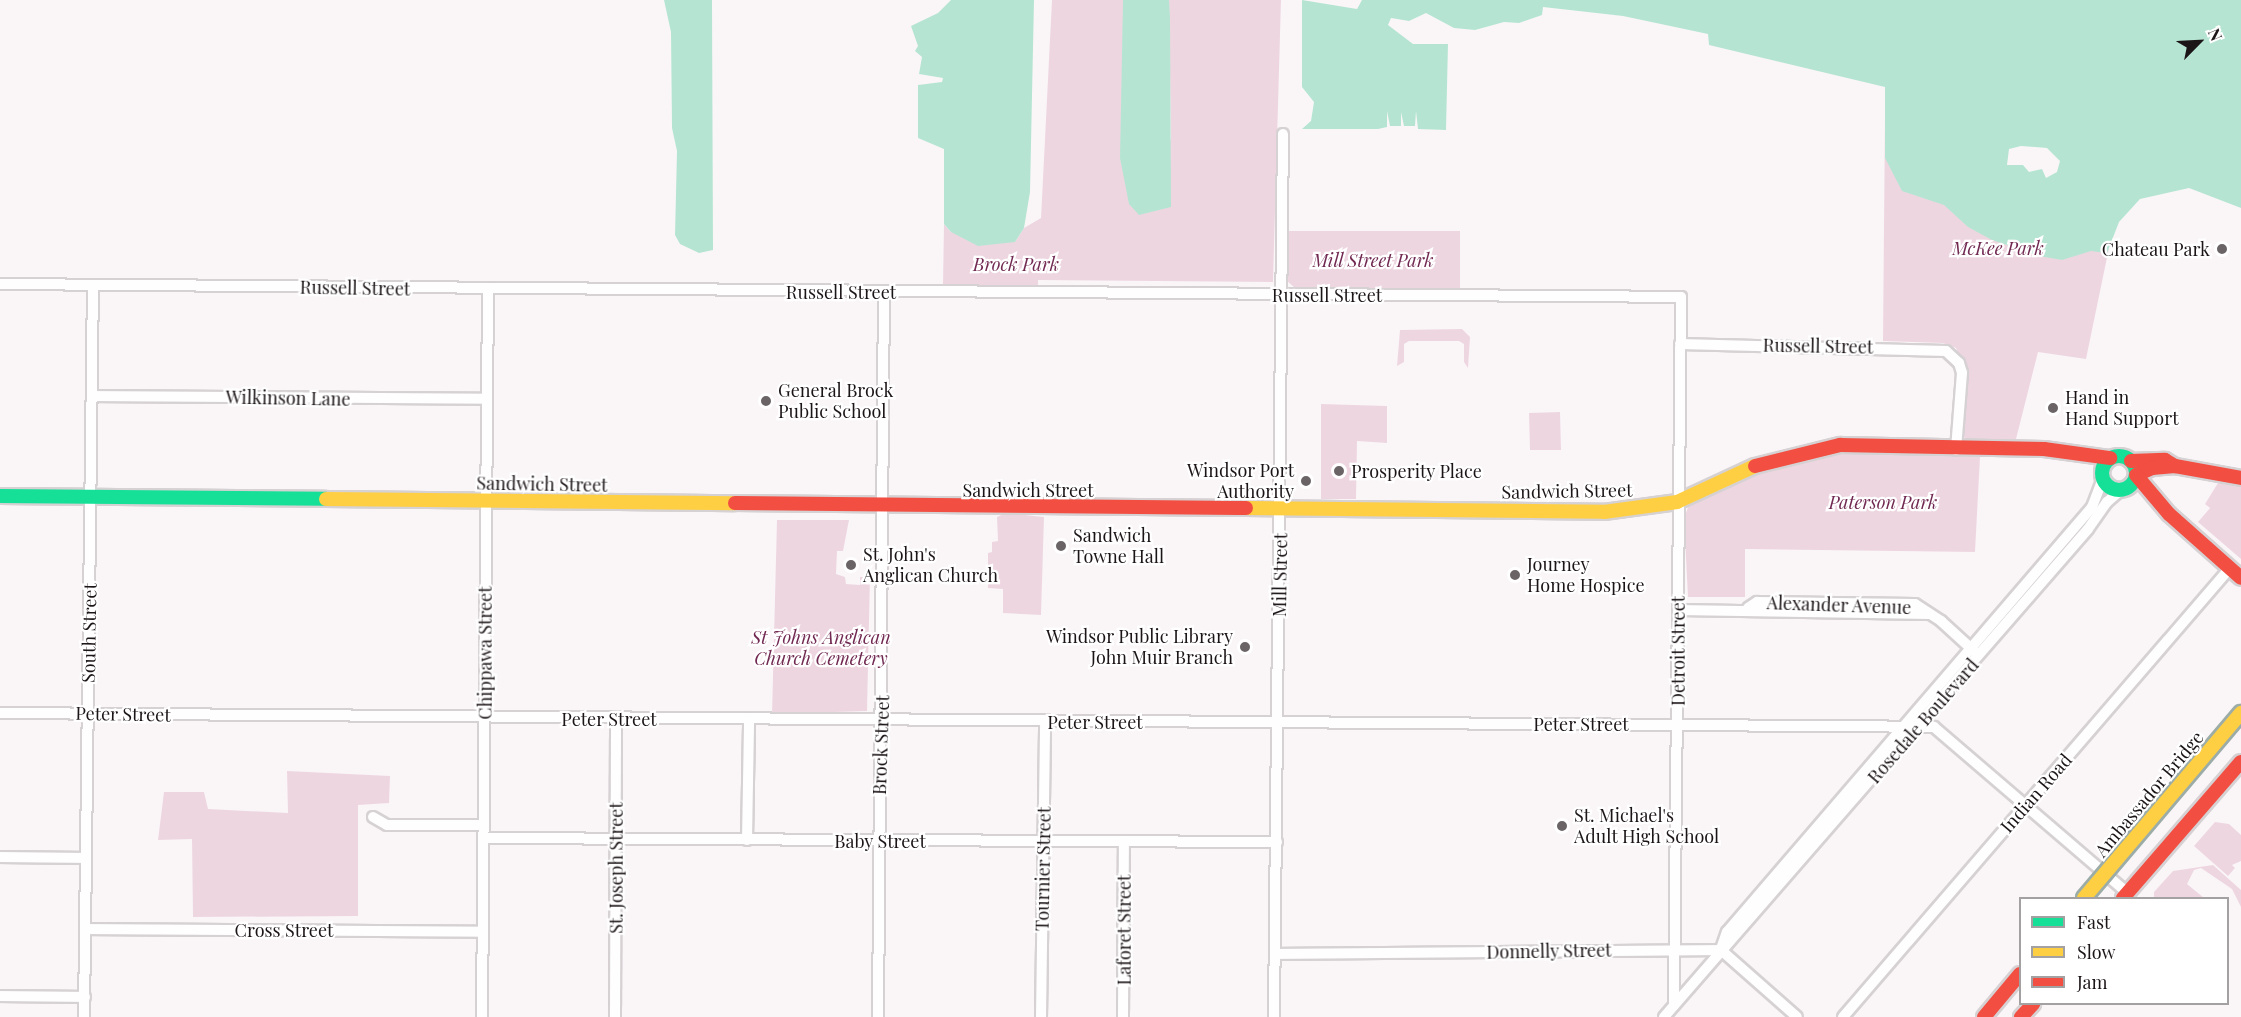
<!DOCTYPE html>
<html>
<head>
<meta charset="utf-8">
<style>
  body { margin:0 }
  #map { position:relative; width:2241px; height:1017px; overflow:hidden; background:#faf6f8; font-family:"Playfair Display",serif }
  div>[style] { position:absolute }
  .green>* { inset:0; background:#eed6e1 }
  .water>* { inset:0; background:#b5e5d2 }
  .pier>* { inset:0; background:#faf6f8 }
  .roads { filter:drop-shadow(2px 0 #d6d1d3) drop-shadow(-2px 0 #d6d1d3) drop-shadow(0 2px #d6d1d3) drop-shadow(0 -2px #d6d1d3) }
  .street>* { height:10px; margin:-5px; padding:0 5px; transform-origin:5px; border-radius:5px; background:#fefefe }
  .fast>* { height:14px; margin:-7px; padding:0 7px; transform-origin:7px; border-radius:7px; background:#16e098 }
  .fast>.ring { margin:-7px; padding:0; box-sizing:content-box; background:none; border:14px solid #16e098; border-radius:50% }
  .slow>* { height:14px; margin:-7px; padding:0 7px; transform-origin:7px; border-radius:7px; background:#ffcf43 }
  .jam>* { height:14px; margin:-7px; padding:0 7px; transform-origin:7px; border-radius:7px; background:#f24e42 }
  .bridges { filter:drop-shadow(2px 0 #9caca7) drop-shadow(-2px 0 #9caca7) drop-shadow(0 2px #9caca7) drop-shadow(0 -2px #9caca7) }
  .slow-bridge>* { height:14px; margin:-7px; padding:0 7px; transform-origin:7px; border-radius:7px; background:#ffcf43 }
  .dots>* { width:16px; height:16px; translate:-50% -50%; box-sizing:border-box; border:3px solid #fff; border-radius:50% }
  span { translate:-50% -50%; white-space:nowrap; text-align:center; line-height:1.15; -webkit-text-stroke:4.5px #fff; paint-order:stroke }
  .park-label { font-size:18px; color:#712952; font-style:italic }
  .poi-label { font-size:18px; color:#1c1518 }
  .right { translate:-100% -50%; text-align:right }
  .left { translate:0 -50%; text-align:left }
  .street-label { font-size:18px; color:#1c1518 }
  .legend { position:absolute; left:2019px; top:897px; width:210px; height:108px; box-sizing:border-box; background:#fff; border:2px solid #a4a1a3; margin:0; padding:8px 10px; list-style:none; font-size:18px; color:#1c1518 }
  .legend li { display:flex; align-items:center; gap:12px; height:30px }
  .legend b { width:30px; border:2px solid #a4a1a3 }
  .north { position:absolute; left:2169px; top:12px; width:60px; height:60px; -webkit-text-stroke:4px #fff; paint-order:stroke; rotate:66deg; font-size:16px; font-weight:700; line-height:24px; text-align:center; color:#1c1518 }
  .north::after { content:''; display:block; margin:auto; width:21px; height:27px; background:#1c1518; clip-path:polygon(50% 0,100% 100%,50% 72%,0 100%) }
</style>
</head>
<body>
<div id="map">
  <div class="green">
    <div style="clip-path:polygon(1052px 0,1123px 0,1124px 24px,1171px 141px,1169px 0,1281px 0,1273px 282px,1038px 280px,1038px 287px,943px 284px,944px 224px,951px 232px,1015px 242px,1024px 228px,1041px 218px)"></div>
    <div style="clip-path:polygon(1885px 114px,2121px 190px,2086px 359px,2038px 352px,2015px 443px,1967px 440px,1963px 436px,1966px 371px,1956px 348px,1943px 343px,1883px 341px)"></div>
    <div style="clip-path:polygon(1286px 231px,1460px 231px,1460px 290px,1295px 288px,1286px 280px)"></div>
    <div style="clip-path:polygon(1462px 329px,1470px 337px,1468px 368px,1464px 362px,1464px 344px,1459px 341px,1409px 341px,1404px 344px,1404px 362px,1397px 366px,1400px 330px)"></div>
    <div style="clip-path:polygon(1321px 404px,1387px 406px,1387px 443px,1357px 441px,1356px 499px,1321px 499px)"></div>
    <div style="clip-path:polygon(1560px 412px,1561px 450px,1530px 450px,1529px 413px)"></div>
    <div style="clip-path:polygon(1843px 453px,1980px 457px,1975px 552px,1745px 549px,1745px 597px,1688px 597px,1684px 519px,1689px 504px,1786px 463px)"></div>
    <div style="clip-path:polygon(2218px 483px,2241px 487px,2241px 559px,2198px 522px,2210px 508px,2205px 504px)"></div>
    <div style="clip-path:polygon(1006px 513px,1044px 517px,1041px 615px,1003px 613px,1003px 589px,988px 588px,988px 553px,992px 552px,992px 542px,998px 541px,997px 517px)"></div>
    <div style="clip-path:polygon(777px 520px,849px 520px,843px 551px,837px 551px,836px 574px,845px 577px,846px 584px,860px 585px,860px 577px,870px 577px,867px 711px,772px 714px)"></div>
    <div style="clip-path:polygon(287px 771px,390px 776px,389px 803px,358px 805px,358px 916px,193px 917px,192px 839px,158px 840px,164px 792px,204px 792px,208px 809px,288px 813px)"></div>
    <div style="clip-path:polygon(2215px 822px,2229px 824px,2241px 835px,2241px 861px,2232px 865px,2235px 868px,2228px 876px,2194px 846px)"></div>
    <div style="clip-path:polygon(2213px 865px,2241px 890px,2241px 907px,2232px 889px,2201px 868px,2194px 870px,2187px 884px,2204px 898px,2154px 898px,2154px 892px,2173px 871px)"></div>
  </div>
  <div class="water">
    <div style="clip-path:polygon(664px 0,712px 0,713px 250px,699px 253px,680px 244px,675px 235px,677px 151px,672px 128px,671px 32px)"></div>
    <div style="clip-path:polygon(951px 0,1034px 0,1030px 192px,1024px 228px,1015px 242px,978px 246px,951px 232px,944px 224px,944px 149px,918px 138px,918px 85px,942px 82px,943px 78px,919px 74px,922px 57px,915px 51px,918px 46px,911px 26px,938px 13px)"></div>
    <div style="clip-path:polygon(1123px 0,1169px 0,1170px 17px,1171px 207px,1139px 215px,1129px 204px,1120px 158px)"></div>
    <div style="clip-path:polygon(1302px 0,1357px 9px,1362px 0,2241px 0,2241px 208px,2189px 188px,2140px 199px,2119px 222px,2107px 253px,2091px 251px,2062px 260px,2039px 256px,1992px 240px,1968px 227px,1944px 205px,1902px 191px,1885px 158px,1885px 87px,1709px 45px,1708px 34px,1623px 16px,1543px 7px,1542px 15px,1519px 23px,1504px 22px,1475px 30px,1454px 28px,1426px 13px,1409px 21px,1391px 18px,1388px 25px,1413px 44px,1448px 44px,1446px 130px,1418px 129px,1416px 111px,1415px 126px,1404px 126px,1401px 112px,1401px 126px,1390px 126px,1387px 111px,1387px 127px,1378px 129px,1302px 129px,1311px 121px,1314px 102px,1302px 87px)"></div>
  </div>
  <div class="pier">
    <div style="clip-path:polygon(2021px 146px,2047px 148px,2060px 161px,2057px 172px,2046px 178px,2042px 169px,2029px 172px,2023px 165px,2007px 165px,2009px 149px)"></div>
  </div>
  <div class="roads">
    <div class="street">
      <div style="left:0;top:284px;width:1681px;rotate:0.44deg"></div>
      <div style="left:1681px;top:297px;width:708px;rotate:90.57deg"></div>
      <div style="left:1680px;top:344px;width:266px;rotate:1.5deg"></div>
      <div style="left:1946px;top:351px;width:18px;rotate:43deg"></div>
      <div style="left:1959px;top:363px;width:10px;rotate:73deg"></div>
      <div style="left:1962px;top:373px;width:77px;rotate:94.5deg"></div>
      <div style="left:92px;top:396px;width:393px;rotate:0.4deg"></div>
      <div style="left:1748px;top:608px;width:11px;rotate:-34deg"></div>
      <div style="left:1757px;top:602px;width:158px;rotate:0.7deg"></div>
      <div style="left:1915px;top:604px;width:31px;rotate:33deg"></div>
      <div style="left:1941px;top:621px;width:46px;rotate:42.4deg"></div>
      <div style="left:1678px;top:610px;width:251px;rotate:0.9deg"></div>
      <div style="left:0;top:713px;width:1934px;rotate:0.41deg"></div>
      <div style="left:1934px;top:727px;width:255px;rotate:40.6deg"></div>
      <div style="left:373px;top:817px;width:16px;rotate:30deg"></div>
      <div style="left:387px;top:825px;width:97px"></div>
      <div style="left:484px;top:838px;width:793px;rotate:0.29deg"></div>
      <div style="left:747px;top:840px;width:120px;rotate:-89deg"></div>
      <div style="left:0;top:857px;width:86px;rotate:0.7deg"></div>
      <div style="left:85px;top:929px;width:398px;rotate:0.4deg"></div>
      <div style="left:1721px;top:949px;width:18px;rotate:-71deg"></div>
      <div style="left:1727px;top:932px;width:560px;rotate:-49.34deg"></div>
      <div style="left:2092px;top:507px;width:30px;rotate:-69deg"></div>
      <div style="left:1275px;top:954px;width:446px;rotate:-0.5deg"></div>
      <div style="left:1721px;top:950px;width:101px;rotate:41.4deg"></div>
      <div style="left:0;top:996px;width:85px;rotate:0.7deg"></div>
      <div style="left:84px;top:1017px;width:732px;rotate:-89.3deg"></div>
      <div style="left:482px;top:1017px;width:728px;rotate:-89.53deg"></div>
      <div style="left:615px;top:1017px;width:298px;rotate:-89.8deg"></div>
      <div style="left:878px;top:1017px;width:725px;rotate:-89.53deg"></div>
      <div style="left:1041px;top:1017px;width:295px;rotate:-89.2deg"></div>
      <div style="left:1123px;top:1017px;width:175px;rotate:-89.7deg"></div>
      <div style="left:1274px;top:1017px;width:883px;rotate:-89.42deg"></div>
      <div style="left:1664px;top:1017px;width:646px;rotate:-49.01deg"></div>
      <div style="left:2088px;top:529px;width:33px;rotate:-55deg"></div>
      <div style="left:2107px;top:502px;width:18px;rotate:-41deg"></div>
      <div style="left:1843px;top:1017px;width:593px;rotate:-49.24deg"></div>
    </div>
    <div class="fast">
      <div class="ring" style="left:2102px;top:456px;width:20px;height:20px"></div>
      <div style="left:0;top:496px;width:326px;rotate:0.5deg"></div>
    </div>
    <div class="slow">
      <div style="left:326px;top:499px;width:409px;rotate:0.6deg"></div>
      <div style="left:1246px;top:508px;width:358px;rotate:0.6deg"></div>
      <div style="left:1604px;top:512px;width:74px;rotate:-7.8deg"></div>
      <div style="left:1677px;top:502px;width:86px;rotate:-24.8deg"></div>
    </div>
    <div class="jam">
      <div style="left:2131px;top:461px;width:34px;rotate:-2deg"></div>
      <div style="left:2165px;top:460px;width:12px;rotate:31deg"></div>
      <div style="left:2175px;top:466px;width:67px;rotate:10.3deg"></div>
      <div style="left:1755px;top:466px;width:88px;rotate:-13.9deg"></div>
      <div style="left:1840px;top:445px;width:204px;rotate:1.1deg"></div>
      <div style="left:2044px;top:449px;width:67px;rotate:7.8deg"></div>
      <div style="left:2175px;top:466px;width:23px;rotate:175deg"></div>
      <div style="left:2152px;top:468px;width:17px;rotate:156deg"></div>
      <div style="left:2136px;top:475px;width:51px;rotate:49.8deg"></div>
      <div style="left:2169px;top:514px;width:96px;rotate:41.6deg"></div>
      <div style="left:735px;top:503px;width:511px;rotate:0.56deg"></div>
      <div style="left:2123px;top:898px;width:180px;rotate:-49.1deg"></div>
      <div style="left:1984px;top:1017px;width:56px;rotate:-50.1deg"></div>
      <div style="left:2021px;top:1017px;width:18px;rotate:-47deg"></div>
    </div>
  </div>
  <div class="bridges">
    <div class="slow-bridge">
      <div style="left:2084px;top:898px;width:243px;rotate:-49.7deg"></div>
    </div>
  </div>
  <div class="dots">
    <div style="left:2222px;top:249px;background:#6a6466"></div>
    <div style="left:766px;top:401px;background:#6a6466"></div>
    <div style="left:2053px;top:408px;background:#6a6466"></div>
    <div style="left:1339px;top:471px;background:#6a6466"></div>
    <div style="left:1306px;top:481px;background:#6a6466"></div>
    <div style="left:1061px;top:546px;background:#6a6466"></div>
    <div style="left:851px;top:565px;background:#6a6466"></div>
    <div style="left:1515px;top:575px;background:#6a6466"></div>
    <div style="left:1245px;top:647px;background:#6a6466"></div>
    <div style="left:1562px;top:826px;background:#6a6466"></div>
  </div>
  <div class="park-label">
    <span style="left:1998px;top:248px">McKee Park</span>
    <span style="left:1373px;top:260px">Mill Street Park</span>
    <span style="left:1016px;top:264px">Brock Park</span>
    <span style="left:1883px;top:502px">Paterson Park</span>
    <span style="left:821px;top:648px">St Johns Anglican<br>Church Cemetery</span>
  </div>
  <div class="poi-label">
    <span class="right" style="left:2210px;top:249px">Chateau Park</span>
    <span class="left" style="left:778px;top:401px">General Brock<br>Public School</span>
    <span class="left" style="left:2065px;top:408px">Hand in<br>Hand Support</span>
    <span class="right" style="left:1294px;top:481px">Windsor Port<br>Authority</span>
    <span class="left" style="left:1351px;top:471px">Prosperity Place</span>
    <span class="left" style="left:1073px;top:546px">Sandwich<br>Towne Hall</span>
    <span class="left" style="left:863px;top:565px">St. John's<br>Anglican Church</span>
    <span class="left" style="left:1527px;top:575px">Journey<br>Home Hospice</span>
    <span class="right" style="left:1233px;top:647px">Windsor Public Library<br>John Muir Branch</span>
    <span class="left" style="left:1574px;top:826px">St. Michael's<br>Adult High School</span>
  </div>
  <div class="street-label">
    <span style="left:355px;top:288px;rotate:1deg">Russell Street</span>
    <span style="left:841px;top:292px">Russell Street</span>
    <span style="left:1327px;top:295px">Russell Street</span>
    <span style="left:1818px;top:346px;rotate:1deg">Russell Street</span>
    <span style="left:288px;top:398px;rotate:1deg">Wilkinson Lane</span>
    <span style="left:542px;top:484px;rotate:1deg">Sandwich Street</span>
    <span style="left:1028px;top:490px">Sandwich Street</span>
    <span style="left:1567px;top:491px;rotate:-1deg">Sandwich Street</span>
    <span style="left:1280px;top:575px;rotate:-89deg">Mill Street</span>
    <span style="left:1839px;top:605px;rotate:2deg">Alexander Avenue</span>
    <span style="left:89px;top:633px;rotate:-89deg">South Street</span>
    <span style="left:1678px;top:651px;rotate:-90deg">Detroit Street</span>
    <span style="left:485px;top:653px;rotate:-90deg">Chippawa Street</span>
    <span style="left:123px;top:714px;rotate:1deg">Peter Street</span>
    <span style="left:609px;top:719px">Peter Street</span>
    <span style="left:1923px;top:721px;rotate:-49deg">Rosedale Boulevard</span>
    <span style="left:1095px;top:722px">Peter Street</span>
    <span style="left:1581px;top:724px">Peter Street</span>
    <span style="left:881px;top:745px;rotate:-88deg">Brock Street</span>
    <span style="left:2036px;top:793px;rotate:-49deg">Indian Road</span>
    <span style="left:2149px;top:794px;rotate:-50deg">Ambassador Bridge</span>
    <span style="left:880px;top:841px">Baby Street</span>
    <span style="left:616px;top:868px;rotate:-90deg">St. Joseph Street</span>
    <span style="left:1043px;top:869px;rotate:-89deg">Tournier Street</span>
    <span style="left:284px;top:930px">Cross Street</span>
    <span style="left:1124px;top:930px;rotate:-90deg">Laforet Street</span>
    <span style="left:1549px;top:951px;rotate:-1deg">Donnelly Street</span>
  </div>
  <ul class="legend">
  <li><b style="height:8px;background:#16e098"></b>Fast</li>
  <li><b style="height:8px;background:#ffcf43"></b>Slow</li>
  <li><b style="height:8px;background:#f24e42"></b>Jam</li>
  </ul>
  <div class="north">N</div>
</div>
</body>
</html>
